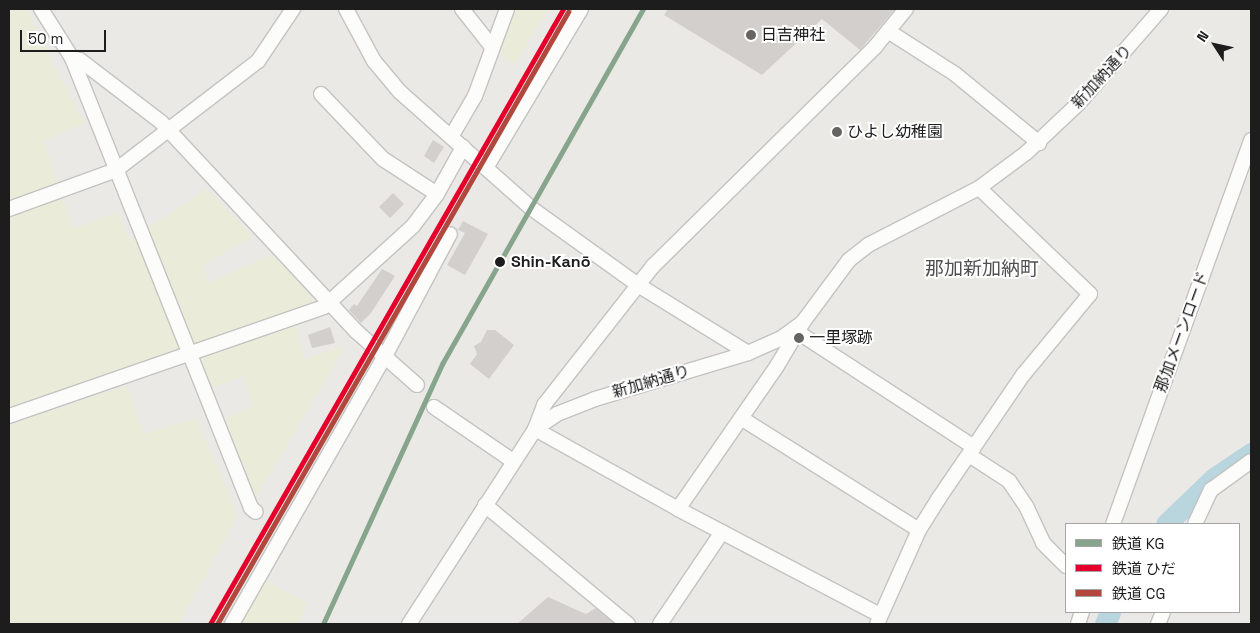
<!DOCTYPE html>
<html>
<head>
<meta charset="utf-8">
<style>
  body { margin:0 }
  #map { position:relative; width:1260px; height:633px; overflow:hidden; background:#ebe9e6; font-family:"Space Grotesk","Noto Sans JP",sans-serif }
  div>[style] { position:absolute }
  .farmland>* { inset:0; background:#eaebd9 }
  .river>* { height:21px; margin:-10.5px; padding:0 10.5px; transform-origin:10.5px; border-radius:10.5px; background:#b9d5de }
  .building>* { inset:0; background:#d2cfcc }
  .roads { filter:drop-shadow(1px 0 #c4c3c2) drop-shadow(-1px 0 #c4c3c2) drop-shadow(0 1px #c4c3c2) drop-shadow(0 -1px #c4c3c2) }
  .minor>* { height:14px; margin:-7px; padding:0 7px; transform-origin:7px; border-radius:7px; background:#fcfcfb }
  .rail-1>* { height:5px; margin:-2.5px; padding:0 2.5px; transform-origin:2.5px; border-radius:2.5px; background:#87a58c }
  .rail-2>* { height:5px; margin:-2.5px; padding:0 2.5px; transform-origin:2.5px; border-radius:2.5px; background:#e4002b }
  .rail-3>* { height:5px; margin:-2.5px; padding:0 2.5px; transform-origin:2.5px; border-radius:2.5px; background:#b2473e }
  .dots>* { width:14px; height:14px; translate:-50% -50%; box-sizing:border-box; border:2px solid #fff; border-radius:50% }
  span { translate:-50% -50%; white-space:nowrap; text-align:center; line-height:1.15; -webkit-text-stroke:4px #fff; paint-order:stroke }
  .poi-label { font-size:16px; color:#1d1d1d }
  .left { translate:0 -50%; text-align:left }
  .street-label { font-size:16px; color:#1d1d1d }
  .stop-label { font-size:16px; color:#1d1d1d; font-weight:700 }
  .quarter-label { font-size:19px; color:#505050 }
  .frame { position:absolute; inset:0; border:10px solid #1d1d1d; pointer-events:none }
  .legend { position:absolute; left:1065px; top:523px; width:175px; height:90px; box-sizing:border-box; background:#fff; border:1px solid #a5a5a5; margin:0; padding:6px 9px; list-style:none; font-size:15px; color:#1d1d1d }
  .legend li { display:flex; align-items:center; gap:10px; height:25px }
  .legend b { width:25px; border:1px solid #a5a5a5 }
  .north { position:absolute; left:1190px; top:20px; width:50px; height:50px; -webkit-text-stroke:4px #fff; paint-order:stroke; rotate:305deg; font-size:14px; font-weight:700; line-height:20px; text-align:center; color:#1d1d1d }
  .north::after { content:''; display:block; margin:auto; width:18px; height:22px; background:#1d1d1d; clip-path:polygon(50% 0,100% 100%,50% 72%,0 100%) }
  .scale { position:absolute; left:20px; top:30px; width:86px; height:22px; box-sizing:border-box; border:2px solid #1d1d1d; border-top:0; padding-left:6px; font-size:15px; line-height:18px; white-space:nowrap; color:#1d1d1d; -webkit-text-stroke:4px #fff; paint-order:stroke }
</style>
</head>
<body>
<div id="map">
  <div class="farmland">
    <div style="clip-path:polygon(9px 9px,26px 9px,84px 123px,44px 142px,73px 228px,118px 212px,129px 240px,207px 189px,254px 237px,204px 264px,208px 283px,275px 253px,315px 302px,9px 409px)"></div>
    <div style="clip-path:polygon(511px 9px,548px 9px,515px 64px,496px 53px)"></div>
    <div style="clip-path:polygon(296px 324px,304px 359px,346px 345px,254px 501px,219px 421px,252px 407px,244px 376px,206px 390px,196px 360px)"></div>
    <div style="clip-path:polygon(127px 385px,144px 434px,196px 418px,238px 515px,179px 624px,9px 624px,9px 425px)"></div>
    <div style="clip-path:polygon(265px 580px,308px 604px,299px 624px,236px 624px)"></div>
  </div>
  <div class="river">
    <div style="left:1166px;top:524px;width:66px;rotate:-43.8deg"></div>
    <div style="left:1214px;top:478px;width:45px;rotate:-34deg"></div>
    <div style="left:1105px;top:624px;width:13px;rotate:-67deg"></div>
  </div>
  <div class="building">
    <div style="clip-path:polygon(668px 9px,895px 9px,860px 50px,822px 19px,762px 75px,664px 15px)"></div>
    <div style="clip-path:polygon(433px 140px,444px 147px,434px 163px,424px 156px)"></div>
    <div style="clip-path:polygon(393px 193px,404px 204px,390px 218px,379px 207px)"></div>
    <div style="clip-path:polygon(463px 221px,488px 234px,465px 275px,447px 265px,465px 233px,458px 230px)"></div>
    <div style="clip-path:polygon(382px 269px,395px 276px,371px 313px,361px 323px,349px 310px,354px 304px,357px 306px)"></div>
    <div style="clip-path:polygon(330px 327px,335px 343px,312px 348px,308px 335px)"></div>
    <div style="clip-path:polygon(487px 330px,495px 330px,514px 345px,489px 379px,470px 364px,477px 354px,474px 346px,481px 342px)"></div>
    <div style="clip-path:polygon(548px 597px,586px 614px,596px 608px,615px 624px,517px 624px)"></div>
  </div>
  <div class="roads">
    <div class="minor">
      <div style="left:41px;top:9px;width:58px;rotate:57.7deg"></div>
      <div style="left:72px;top:58px;width:484px;rotate:68.3deg"></div>
      <div style="left:251px;top:508px;width:6px;rotate:39deg"></div>
      <div style="left:346px;top:9px;width:59px;rotate:61.7deg"></div>
      <div style="left:374px;top:61px;width:40px;rotate:50deg"></div>
      <div style="left:400px;top:92px;width:175px;rotate:41.5deg"></div>
      <div style="left:531px;top:208px;width:132px;rotate:35.7deg"></div>
      <div style="left:638px;top:285px;width:129px;rotate:31.7deg"></div>
      <div style="left:462px;top:9px;width:48px;rotate:51.7deg"></div>
      <div style="left:888px;top:31px;width:80px;rotate:32.7deg"></div>
      <div style="left:955px;top:74px;width:109px;rotate:39.4deg"></div>
      <div style="left:72px;top:58px;width:8px;rotate:14deg"></div>
      <div style="left:80px;top:60px;width:102px;rotate:37.4deg"></div>
      <div style="left:161px;top:122px;width:287px;rotate:47deg"></div>
      <div style="left:357px;top:332px;width:80px;rotate:41.5deg"></div>
      <div style="left:321px;top:94px;width:90px;rotate:46.4deg"></div>
      <div style="left:383px;top:159px;width:64px;rotate:32.9deg"></div>
      <div style="left:451px;top:137px;width:48px;rotate:-59.7deg"></div>
      <div style="left:475px;top:96px;width:93px;rotate:-69.8deg"></div>
      <div style="left:486px;top:168px;width:185px;rotate:-59.1deg"></div>
      <div style="left:9px;top:209px;width:114px;rotate:-20deg"></div>
      <div style="left:116px;top:170px;width:179px;rotate:-37.5deg"></div>
      <div style="left:258px;top:61px;width:63px;rotate:-56.1deg"></div>
      <div style="left:799px;top:333px;width:209px;rotate:33.1deg"></div>
      <div style="left:434px;top:407px;width:96px;rotate:34.4deg"></div>
      <div style="left:9px;top:416px;width:333px;rotate:-19.1deg"></div>
      <div style="left:324px;top:307px;width:120px;rotate:-42.3deg"></div>
      <div style="left:413px;top:226px;width:40px;rotate:-53deg"></div>
      <div style="left:437px;top:194px;width:54px;rotate:-61deg"></div>
      <div style="left:741px;top:418px;width:210px;rotate:32.2deg"></div>
      <div style="left:535px;top:429px;width:26px;rotate:-69deg"></div>
      <div style="left:544px;top:405px;width:177px;rotate:-51.9deg"></div>
      <div style="left:653px;top:266px;width:312px;rotate:-44.6deg"></div>
      <div style="left:875px;top:47px;width:49px;rotate:-50.8deg"></div>
      <div style="left:535px;top:429px;width:164px;rotate:29.2deg"></div>
      <div style="left:678px;top:509px;width:228px;rotate:27.7deg"></div>
      <div style="left:969px;top:455px;width:48px;rotate:33deg"></div>
      <div style="left:1009px;top:481px;width:32px;rotate:56deg"></div>
      <div style="left:1027px;top:508px;width:38px;rotate:65deg"></div>
      <div style="left:1043px;top:543px;width:33px;rotate:45deg"></div>
      <div style="left:485px;top:505px;width:186px;rotate:39.8deg"></div>
      <div style="left:678px;top:509px;width:174px;rotate:-55.3deg"></div>
      <div style="left:777px;top:366px;width:51px;rotate:-59.4deg"></div>
      <div style="left:803px;top:322px;width:77px;rotate:-53.4deg"></div>
      <div style="left:849px;top:260px;width:24px;rotate:-38deg"></div>
      <div style="left:868px;top:245px;width:125px;rotate:-27.2deg"></div>
      <div style="left:979px;top:188px;width:59px;rotate:-36.7deg"></div>
      <div style="left:1026px;top:153px;width:73px;rotate:-43.3deg"></div>
      <div style="left:1079px;top:103px;width:125px;rotate:-48.9deg"></div>
      <div style="left:1113px;top:524px;width:408px;rotate:-70.2deg"></div>
      <div style="left:1195px;top:524px;width:38px;rotate:-65deg"></div>
      <div style="left:1211px;top:490px;width:49px;rotate:-35.9deg"></div>
      <div style="left:232px;top:624px;width:309px;rotate:-60.3deg"></div>
      <div style="left:385px;top:356px;width:138px;rotate:-62deg"></div>
      <div style="left:409px;top:624px;width:232px;rotate:-57.1deg"></div>
      <div style="left:535px;top:429px;width:27px;rotate:-34deg"></div>
      <div style="left:557px;top:414px;width:41px;rotate:-21.5deg"></div>
      <div style="left:595px;top:399px;width:160px;rotate:-16.7deg"></div>
      <div style="left:748px;top:353px;width:35px;rotate:-24deg"></div>
      <div style="left:780px;top:339px;width:27px;rotate:-36deg"></div>
      <div style="left:660px;top:624px;width:111px;rotate:-56deg"></div>
      <div style="left:877px;top:624px;width:103px;rotate:-65.9deg"></div>
      <div style="left:919px;top:530px;width:38px;rotate:-58deg"></div>
      <div style="left:939px;top:498px;width:149px;rotate:-55.7deg"></div>
      <div style="left:1023px;top:375px;width:105px;rotate:-50.4deg"></div>
      <div style="left:1090px;top:294px;width:153px;rotate:-136.3deg"></div>
      <div style="left:1078px;top:624px;width:13px;rotate:-72deg"></div>
      <div style="left:1158px;top:624px;width:13px;rotate:-67deg"></div>
    </div>
  </div>
  <div class="rail-1">
    <div style="left:323px;top:624px;width:286px;rotate:-65.4deg"></div>
    <div style="left:442px;top:364px;width:408px;rotate:-60.5deg"></div>
  </div>
  <div class="rail-2">
    <div style="left:210px;top:624px;width:709px;rotate:-60.14deg"></div>
  </div>
  <div class="rail-3">
    <div style="left:217px;top:624px;width:706px;rotate:-60.16deg"></div>
  </div>
  <div class="dots">
    <div style="left:751px;top:35px;background:#656463"></div>
    <div style="left:837px;top:132px;background:#656463"></div>
    <div style="left:500px;top:262px;background:#1d1d1d"></div>
    <div style="left:799px;top:338px;background:#656463"></div>
  </div>
  <div class="poi-label">
    <span class="left" style="left:761px;top:35px">日吉神社</span>
    <span class="left" style="left:847px;top:132px">ひよし幼稚園</span>
    <span class="left" style="left:809px;top:338px">一里塚跡</span>
  </div>
  <div class="street-label">
    <span style="left:1102px;top:77px;rotate:-47deg">新加納通り</span>
    <span style="left:1182px;top:332px;rotate:-70deg">那加メーンロード</span>
    <span style="left:651px;top:382px;rotate:-16deg">新加納通り</span>
  </div>
  <div class="stop-label">
    <span class="left" style="left:511px;top:262px">Shin-Kanō</span>
  </div>
  <div class="quarter-label">
    <span style="left:982px;top:269px">那加新加納町</span>
  </div>
  <div class="frame"></div>
  <ul class="legend">
  <li><b style="height:6px;background:#87a58c"></b>鉄道 KG</li>
  <li><b style="height:6px;background:#e4002b"></b>鉄道 ひだ</li>
  <li><b style="height:6px;background:#b2473e"></b>鉄道 CG</li>
  </ul>
  <div class="north">N</div>
  <div class="scale">50 m</div>
</div>
</body>
</html>
